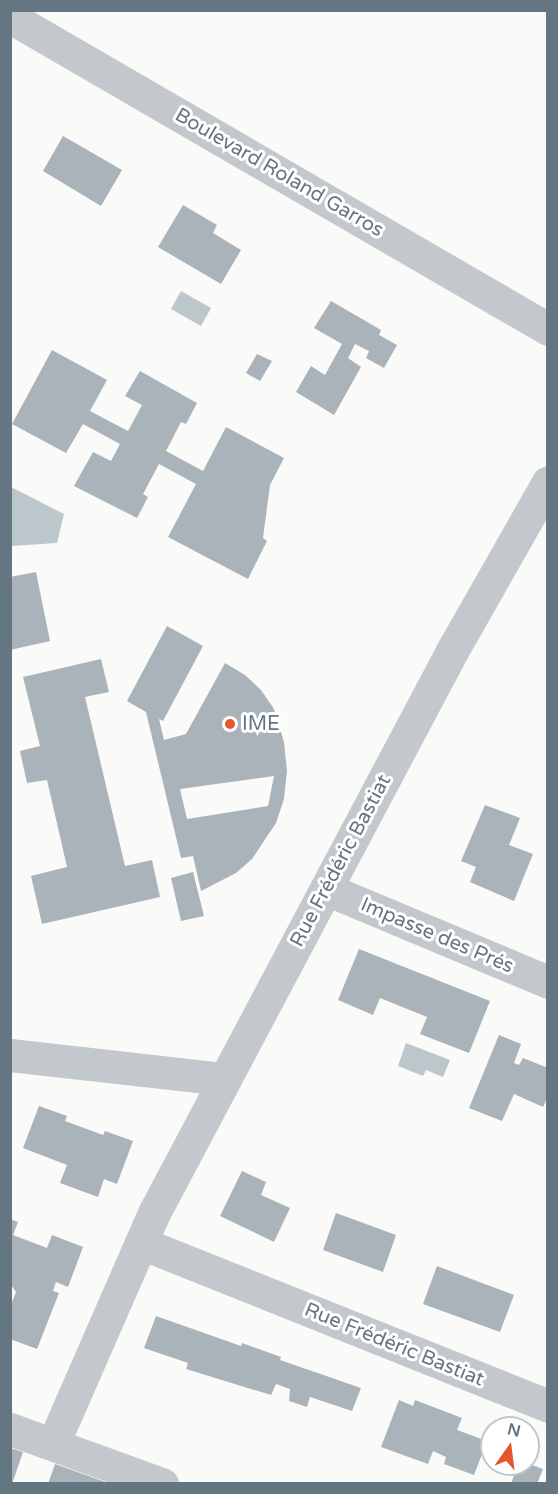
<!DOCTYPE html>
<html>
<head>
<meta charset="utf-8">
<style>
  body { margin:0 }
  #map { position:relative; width:558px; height:1494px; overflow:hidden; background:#fafaf8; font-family:"Varela Round",sans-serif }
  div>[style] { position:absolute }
  .water>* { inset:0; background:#bbc7cb }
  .building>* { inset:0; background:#aab3b9 }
  .street>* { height:33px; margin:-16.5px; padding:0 16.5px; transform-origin:16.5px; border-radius:16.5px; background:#c3c8cc }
  .dots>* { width:16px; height:16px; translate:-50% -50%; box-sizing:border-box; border:3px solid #fff; border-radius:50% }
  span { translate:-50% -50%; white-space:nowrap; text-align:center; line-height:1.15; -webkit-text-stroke:6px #fff; paint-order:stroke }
  .street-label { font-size:20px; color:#657683 }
  .poi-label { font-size:20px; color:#657683 }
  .left { translate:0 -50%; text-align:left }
  .frame { position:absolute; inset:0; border:12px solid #657683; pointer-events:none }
  .north { position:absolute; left:480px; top:1416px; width:60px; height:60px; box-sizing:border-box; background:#fff; border:2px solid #c1c8cd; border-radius:50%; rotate:14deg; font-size:16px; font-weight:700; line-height:24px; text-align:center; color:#657683 }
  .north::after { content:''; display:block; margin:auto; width:21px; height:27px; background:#e4572e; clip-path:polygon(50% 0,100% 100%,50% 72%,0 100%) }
</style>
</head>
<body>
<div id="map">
  <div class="water">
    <div style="clip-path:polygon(181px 291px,211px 308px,201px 326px,171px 309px)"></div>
    <div style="clip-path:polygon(11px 487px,64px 514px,57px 543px,11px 546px)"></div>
    <div style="clip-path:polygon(406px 1043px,450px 1060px,443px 1077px,426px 1070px,423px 1076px,398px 1066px)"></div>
  </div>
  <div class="building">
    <div style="clip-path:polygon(63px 136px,122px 170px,101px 206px,43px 171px)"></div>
    <div style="clip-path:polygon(183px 205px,217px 225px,213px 233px,241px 250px,221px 284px,158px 247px)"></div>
    <div style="clip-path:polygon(331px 301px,381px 330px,379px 335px,397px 345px,384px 368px,366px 358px,369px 351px,355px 344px,348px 358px,361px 367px,334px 415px,296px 392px,311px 366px,325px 375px,342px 344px,314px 328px)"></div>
    <div style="clip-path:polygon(52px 350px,107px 380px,90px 411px,128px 431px,142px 405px,125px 396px,140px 371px,197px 403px,186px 424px,181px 422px,166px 451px,203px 471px,226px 427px,284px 458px,270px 485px,263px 538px,267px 541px,248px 579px,168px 537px,196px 484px,159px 464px,143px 494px,148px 497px,137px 518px,74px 486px,93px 452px,111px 461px,120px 444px,83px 424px,66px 453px,12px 424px)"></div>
    <div style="clip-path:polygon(257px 354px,272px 361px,260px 381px,246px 373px)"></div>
    <div style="clip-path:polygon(36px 572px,50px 641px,10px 650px,10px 577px)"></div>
    <div style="clip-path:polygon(evenodd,167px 626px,203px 646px,163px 721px,159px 719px,164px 740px,186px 734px,225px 663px,245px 675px,261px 690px,274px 709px,284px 742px,287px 771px,284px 799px,276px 823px,252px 859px,236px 873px,201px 891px,193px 856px,181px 858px,146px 712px,127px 701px,167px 626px,274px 776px,268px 806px,187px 819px,180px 789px,274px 776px)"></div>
    <div style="clip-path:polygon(101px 659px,109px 692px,85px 697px,125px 866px,152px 860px,160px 897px,42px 924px,31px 876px,67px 867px,47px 780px,27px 783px,20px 751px,40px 746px,23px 677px)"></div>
    <div style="clip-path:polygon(485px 805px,520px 818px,509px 845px,533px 854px,514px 901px,470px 882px,476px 867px,461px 861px)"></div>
    <div style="clip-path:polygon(193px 872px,204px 916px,181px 921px,171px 878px)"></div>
    <div style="clip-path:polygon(359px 949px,490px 1001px,469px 1053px,420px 1034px,427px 1017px,380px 998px,373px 1015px,338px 1000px)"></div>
    <div style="clip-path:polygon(499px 1035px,521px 1044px,514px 1063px,519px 1065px,523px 1058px,548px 1068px,548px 1096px,543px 1107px,514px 1094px,502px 1121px,469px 1108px)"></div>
    <div style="clip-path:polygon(39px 1106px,67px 1116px,65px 1121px,103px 1135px,105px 1131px,133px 1141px,117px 1184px,104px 1179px,98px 1197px,60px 1183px,67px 1165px,23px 1148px)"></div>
    <div style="clip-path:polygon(242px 1171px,266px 1182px,261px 1195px,290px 1208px,274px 1242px,220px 1216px)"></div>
    <div style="clip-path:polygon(336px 1213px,396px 1235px,383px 1272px,323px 1250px)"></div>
    <div style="clip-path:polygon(10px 1219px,18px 1222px,13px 1235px,47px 1248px,52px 1235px,83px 1247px,68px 1287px,56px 1282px,53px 1291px,59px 1293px,37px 1349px,10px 1339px,10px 1307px,16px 1292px,10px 1283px)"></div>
    <div style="clip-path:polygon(437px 1266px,514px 1295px,500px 1332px,423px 1304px)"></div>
    <div style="clip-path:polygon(156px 1316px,241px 1346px,242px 1343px,281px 1357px,280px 1360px,361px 1388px,352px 1411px,310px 1397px,307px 1407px,289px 1401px,290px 1389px,276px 1384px,271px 1395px,186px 1369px,188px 1363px,144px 1348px)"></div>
    <div style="clip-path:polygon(399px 1400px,413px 1406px,415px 1400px,462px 1418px,457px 1430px,487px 1441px,474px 1475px,444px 1464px,446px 1457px,433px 1451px,428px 1464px,381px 1447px)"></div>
    <div style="clip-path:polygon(10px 1448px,23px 1452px,12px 1484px,10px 1484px)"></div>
    <div style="clip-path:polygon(55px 1464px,108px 1483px,107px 1484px,48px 1484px)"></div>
    <div style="clip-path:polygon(518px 1464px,529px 1464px,543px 1469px,537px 1484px,511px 1484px)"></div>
  </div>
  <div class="street">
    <div style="left:10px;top:17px;width:622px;rotate:30.11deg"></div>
    <div style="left:326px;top:889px;width:241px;rotate:22.7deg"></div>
    <div style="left:10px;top:1055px;width:216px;rotate:6.4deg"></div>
    <div style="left:141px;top:1243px;width:438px;rotate:21.8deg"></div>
    <div style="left:10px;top:1429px;width:162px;rotate:19.9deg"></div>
    <div style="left:53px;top:1444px;width:254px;rotate:-66.4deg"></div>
    <div style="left:155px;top:1211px;width:634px;rotate:-62.06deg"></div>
    <div style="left:452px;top:651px;width:194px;rotate:-60.4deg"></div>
  </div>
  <div class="dots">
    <div style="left:230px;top:724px;background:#e4572e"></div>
  </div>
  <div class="street-label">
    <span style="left:279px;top:173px;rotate:30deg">Boulevard Roland Garros</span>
    <span style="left:341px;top:861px;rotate:-62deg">Rue Frédéric Bastiat</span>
    <span style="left:437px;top:936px;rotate:23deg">Impasse des Prés</span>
    <span style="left:394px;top:1345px;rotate:22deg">Rue Frédéric Bastiat</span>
  </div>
  <div class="poi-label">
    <span class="left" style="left:242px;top:724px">IME</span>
  </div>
  <div class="frame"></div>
  <div class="north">N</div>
</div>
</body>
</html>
